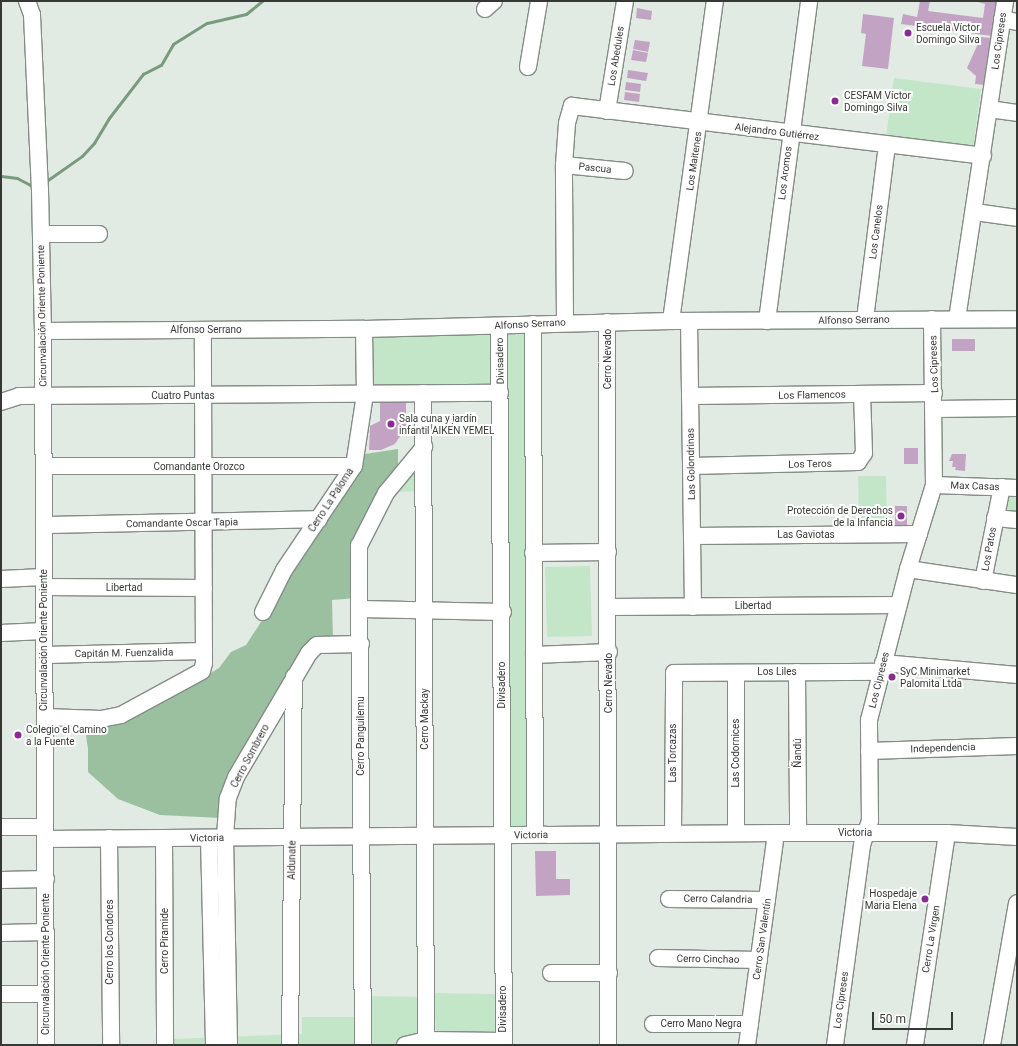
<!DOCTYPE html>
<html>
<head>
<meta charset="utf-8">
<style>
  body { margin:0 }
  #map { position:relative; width:1018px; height:1046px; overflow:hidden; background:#e2ebe3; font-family:Roboto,sans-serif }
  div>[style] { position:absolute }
  .green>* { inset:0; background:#c4e6c8 }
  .forest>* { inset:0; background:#9bc0a0 }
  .stream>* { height:3px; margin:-1.5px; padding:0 1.5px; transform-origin:1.5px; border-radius:1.5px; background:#789b7d }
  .building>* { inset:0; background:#c2a3c4 }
  .roads { filter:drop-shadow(1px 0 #848c85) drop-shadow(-1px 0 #848c85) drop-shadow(0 1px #848c85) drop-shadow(0 -1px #848c85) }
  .minor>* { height:16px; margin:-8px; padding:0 8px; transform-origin:8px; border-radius:8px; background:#fff }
  .dots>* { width:11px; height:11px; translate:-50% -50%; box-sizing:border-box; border:2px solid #fff; border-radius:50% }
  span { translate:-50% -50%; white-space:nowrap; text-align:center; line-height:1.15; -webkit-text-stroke:4px #fff; paint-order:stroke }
  .poi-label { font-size:10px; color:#353835 }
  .left { translate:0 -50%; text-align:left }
  .right { translate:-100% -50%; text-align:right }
  .street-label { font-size:10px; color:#353835 }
  .frame { position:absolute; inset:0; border:2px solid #353835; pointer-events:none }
  .scale { position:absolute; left:872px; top:1012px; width:81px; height:18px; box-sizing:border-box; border:2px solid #353835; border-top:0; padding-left:5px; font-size:12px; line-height:14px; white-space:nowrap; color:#353835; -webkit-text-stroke:3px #fff; paint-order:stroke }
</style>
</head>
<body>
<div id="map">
  <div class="green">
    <div style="clip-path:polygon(894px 78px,981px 89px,973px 149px,886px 137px)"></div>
    <div style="clip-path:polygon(494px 329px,495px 389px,369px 390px,369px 334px)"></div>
    <div style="clip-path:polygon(528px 329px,532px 830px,506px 830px,505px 330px)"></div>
    <div style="clip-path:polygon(421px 455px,422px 491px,391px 492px)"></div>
    <div style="clip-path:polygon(858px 476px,886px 476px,887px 523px,859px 523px)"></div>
    <div style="clip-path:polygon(1006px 491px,1017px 492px,1017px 515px,1000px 513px)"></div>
    <div style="clip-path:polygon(590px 566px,592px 636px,547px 637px,545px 567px)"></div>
    <div style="clip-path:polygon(434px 993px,496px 994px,498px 1031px,436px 1032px)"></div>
    <div style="clip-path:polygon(368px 996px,421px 997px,420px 1045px,172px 1045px,172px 1039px,302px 1034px,302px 1017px,369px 1017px)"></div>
  </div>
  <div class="forest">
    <div style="clip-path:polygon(398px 449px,398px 472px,357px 543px,357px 598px,332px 600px,333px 641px,315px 642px,221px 818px,160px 815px,118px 799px,88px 772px,88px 749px,83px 715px,148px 710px,219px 668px,231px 652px,246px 645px,268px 611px,291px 563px,365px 454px)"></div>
  </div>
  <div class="stream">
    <div style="left:1px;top:176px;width:16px;rotate:7deg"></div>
    <div style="left:17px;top:178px;width:15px;rotate:28deg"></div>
    <div style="left:30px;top:185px;width:5px;rotate:-11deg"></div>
    <div style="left:45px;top:182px;width:45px;rotate:-35.1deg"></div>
    <div style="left:82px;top:156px;width:18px;rotate:-47deg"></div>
    <div style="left:94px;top:143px;width:29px;rotate:-59deg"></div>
    <div style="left:109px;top:118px;width:56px;rotate:-52.3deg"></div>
    <div style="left:143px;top:74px;width:20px;rotate:-27deg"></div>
    <div style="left:161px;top:65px;width:24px;rotate:-60deg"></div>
    <div style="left:173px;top:44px;width:40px;rotate:-32deg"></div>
    <div style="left:207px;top:23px;width:40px;rotate:-13deg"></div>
    <div style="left:246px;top:14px;width:21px;rotate:-39deg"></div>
  </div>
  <div class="building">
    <div style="clip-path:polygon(920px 1px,930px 1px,928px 11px,983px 18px,985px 4px,974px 1px,997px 1px,992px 36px,901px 24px,903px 14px,917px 17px)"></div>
    <div style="clip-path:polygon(637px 8px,652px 11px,651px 20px,636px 18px)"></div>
    <div style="clip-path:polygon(863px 14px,894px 18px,888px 69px,862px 66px,866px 34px,861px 33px)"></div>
    <div style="clip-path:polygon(981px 37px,991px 38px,986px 85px,975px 84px,976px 76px,967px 68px)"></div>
    <div style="clip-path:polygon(635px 40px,650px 42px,648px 52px,633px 49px)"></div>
    <div style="clip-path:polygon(633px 50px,648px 53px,646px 62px,631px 60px)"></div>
    <div style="clip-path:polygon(628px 70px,648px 73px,646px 81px,627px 78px)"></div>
    <div style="clip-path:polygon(626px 82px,641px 84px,640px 92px,625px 90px)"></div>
    <div style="clip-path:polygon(625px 92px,640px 94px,639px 102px,624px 100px)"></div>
    <div style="clip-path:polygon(952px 339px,975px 339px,975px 351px,952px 351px)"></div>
    <div style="clip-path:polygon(380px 398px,406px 398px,406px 427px,395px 444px,381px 450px,369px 450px,370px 426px,380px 421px)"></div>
    <div style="clip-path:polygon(904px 448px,918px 448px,918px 464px,904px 464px)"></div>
    <div style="clip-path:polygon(952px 454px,966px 454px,965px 471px,955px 470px,956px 467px,952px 467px,953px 461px,949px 461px)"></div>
    <div style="clip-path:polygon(895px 506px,907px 506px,907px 525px,895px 525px)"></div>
    <div style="clip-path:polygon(535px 851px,556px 851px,556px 879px,570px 879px,570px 895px,536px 896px)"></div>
  </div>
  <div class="roads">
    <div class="minor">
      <div style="left:27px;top:1px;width:15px;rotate:70deg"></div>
      <div style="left:32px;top:15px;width:175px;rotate:87.4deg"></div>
      <div style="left:40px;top:190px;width:141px;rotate:88.8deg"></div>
      <div style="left:43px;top:331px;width:714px;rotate:89.76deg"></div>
      <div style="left:485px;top:9px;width:12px;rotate:-42deg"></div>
      <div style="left:1002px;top:19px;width:15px;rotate:11deg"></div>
      <div style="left:528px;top:67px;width:67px;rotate:-80.5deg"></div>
      <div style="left:989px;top:109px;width:28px;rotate:8deg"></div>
      <div style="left:607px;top:111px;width:111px;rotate:-80.7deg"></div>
      <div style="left:564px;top:165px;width:61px;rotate:5.6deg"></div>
      <div style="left:975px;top:212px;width:42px;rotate:8.1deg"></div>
      <div style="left:41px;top:234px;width:58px"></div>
      <div style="left:865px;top:319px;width:176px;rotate:-82.8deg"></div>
      <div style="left:957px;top:319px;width:322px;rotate:-81.4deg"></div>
      <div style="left:671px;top:321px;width:323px;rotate:-82.2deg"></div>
      <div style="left:689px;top:321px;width:286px;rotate:89.2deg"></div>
      <div style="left:767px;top:321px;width:323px;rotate:-82.5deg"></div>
      <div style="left:565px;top:322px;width:157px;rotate:-90.4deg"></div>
      <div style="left:564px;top:165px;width:42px;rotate:-85.9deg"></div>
      <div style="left:567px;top:123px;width:18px;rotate:-74deg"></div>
      <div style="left:572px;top:106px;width:414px;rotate:6.9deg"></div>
      <div style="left:607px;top:322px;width:723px;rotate:89.92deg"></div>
      <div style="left:533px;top:324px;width:510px;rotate:89.78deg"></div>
      <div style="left:499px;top:326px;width:719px;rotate:89.6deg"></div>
      <div style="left:43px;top:331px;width:321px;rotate:-0.4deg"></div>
      <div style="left:364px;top:329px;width:307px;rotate:-1.5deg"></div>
      <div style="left:671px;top:321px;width:346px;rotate:-0.3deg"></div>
      <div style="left:423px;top:393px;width:652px;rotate:89.74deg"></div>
      <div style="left:690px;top:396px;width:244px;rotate:-0.7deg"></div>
      <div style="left:1px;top:402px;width:19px;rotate:-18deg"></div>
      <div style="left:19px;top:396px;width:481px;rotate:-0.4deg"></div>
      <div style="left:935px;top:409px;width:82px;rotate:-0.7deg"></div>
      <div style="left:44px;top:466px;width:310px"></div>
      <div style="left:691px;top:466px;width:167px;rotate:-1.4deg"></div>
      <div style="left:858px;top:462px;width:11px;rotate:-56deg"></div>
      <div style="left:864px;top:453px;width:59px;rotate:-91.9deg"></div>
      <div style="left:934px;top:485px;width:83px;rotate:2.1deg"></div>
      <div style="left:995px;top:518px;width:22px;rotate:5deg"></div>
      <div style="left:44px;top:525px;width:275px;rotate:-1.2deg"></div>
      <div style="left:692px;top:536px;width:227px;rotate:-0.5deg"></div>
      <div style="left:533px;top:553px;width:75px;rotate:-0.8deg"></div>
      <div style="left:908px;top:569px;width:110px;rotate:8.4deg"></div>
      <div style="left:1px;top:579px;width:43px;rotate:-2.7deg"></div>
      <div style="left:983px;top:581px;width:96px;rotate:-78.6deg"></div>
      <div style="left:44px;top:587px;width:160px;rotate:0.4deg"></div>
      <div style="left:609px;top:607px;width:289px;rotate:-0.4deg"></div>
      <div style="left:361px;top:609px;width:142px;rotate:1.2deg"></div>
      <div style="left:263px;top:612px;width:47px;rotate:-63.4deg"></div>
      <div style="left:284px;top:570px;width:125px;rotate:-56.1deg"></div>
      <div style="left:354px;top:466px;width:73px;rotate:-81.3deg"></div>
      <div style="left:365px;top:394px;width:65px;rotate:-90.9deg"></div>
      <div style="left:1px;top:633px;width:43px;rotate:-2.7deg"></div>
      <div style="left:45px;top:655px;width:159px;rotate:-1.4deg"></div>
      <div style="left:534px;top:655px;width:75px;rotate:-2.3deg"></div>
      <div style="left:883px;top:663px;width:135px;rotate:5.1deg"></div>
      <div style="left:797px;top:672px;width:161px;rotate:89.6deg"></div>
      <div style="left:45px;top:717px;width:56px;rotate:2deg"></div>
      <div style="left:101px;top:719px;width:20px;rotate:-11deg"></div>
      <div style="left:121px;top:715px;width:92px;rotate:-28.5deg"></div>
      <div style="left:202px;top:671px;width:8px;rotate:-76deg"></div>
      <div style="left:204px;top:663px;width:332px;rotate:-90.2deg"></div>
      <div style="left:869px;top:751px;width:148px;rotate:-1.9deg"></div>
      <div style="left:1px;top:827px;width:44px"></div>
      <div style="left:673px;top:833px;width:160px;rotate:-89.6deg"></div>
      <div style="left:674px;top:673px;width:207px;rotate:-0.3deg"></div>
      <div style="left:736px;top:833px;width:160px;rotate:-90deg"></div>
      <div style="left:109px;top:838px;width:207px;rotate:89.4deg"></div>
      <div style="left:164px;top:838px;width:207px;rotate:89.7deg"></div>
      <div style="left:209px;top:838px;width:207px;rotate:88.6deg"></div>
      <div style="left:45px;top:839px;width:731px;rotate:-0.47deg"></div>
      <div style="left:776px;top:833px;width:171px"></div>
      <div style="left:947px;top:833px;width:70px;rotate:3.3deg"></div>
      <div style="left:1px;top:880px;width:45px;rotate:-1.3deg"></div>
      <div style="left:669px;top:899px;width:98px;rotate:0.6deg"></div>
      <div style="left:1px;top:933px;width:45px;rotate:-1.3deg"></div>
      <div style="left:658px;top:958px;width:101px;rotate:1.1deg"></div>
      <div style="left:551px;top:973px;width:58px"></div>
      <div style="left:1px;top:994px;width:45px"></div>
      <div style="left:653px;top:1024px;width:97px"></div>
      <div style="left:229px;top:1045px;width:208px;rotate:-91.1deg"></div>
      <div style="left:225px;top:837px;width:39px;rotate:-86deg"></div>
      <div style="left:228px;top:798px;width:22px;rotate:-69deg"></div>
      <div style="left:236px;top:777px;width:144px;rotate:-59.5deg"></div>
      <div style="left:309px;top:653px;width:11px;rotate:-45deg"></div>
      <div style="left:317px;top:645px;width:44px;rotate:-1.3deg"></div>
      <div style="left:290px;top:1045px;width:368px;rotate:-89.4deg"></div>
      <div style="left:363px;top:1045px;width:499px;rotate:-90.5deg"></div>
      <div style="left:359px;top:546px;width:59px;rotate:-63deg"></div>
      <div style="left:386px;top:493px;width:60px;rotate:-50.4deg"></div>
      <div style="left:405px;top:1045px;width:22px;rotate:-13deg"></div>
      <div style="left:426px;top:1040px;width:78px;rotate:0.7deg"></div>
      <div style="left:747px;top:1045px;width:214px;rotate:-82.2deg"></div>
      <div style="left:835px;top:1045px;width:202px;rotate:-82.3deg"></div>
      <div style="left:862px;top:845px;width:25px;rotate:-72deg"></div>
      <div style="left:870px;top:821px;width:101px;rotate:-90.6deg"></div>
      <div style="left:869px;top:720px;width:156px;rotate:-75.5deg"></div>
      <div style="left:908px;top:569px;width:88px;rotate:-72.8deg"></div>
      <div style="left:934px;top:485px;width:166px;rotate:-90.7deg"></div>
      <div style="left:915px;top:1045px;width:214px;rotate:-81.4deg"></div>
      <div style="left:992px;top:1045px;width:144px;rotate:-80deg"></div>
    </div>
  </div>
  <div class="dots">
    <div style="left:908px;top:33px;background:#8a2b95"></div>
    <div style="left:835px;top:101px;background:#8a2b95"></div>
    <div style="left:391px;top:424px;background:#8a2b95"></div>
    <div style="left:901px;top:516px;background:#8a2b95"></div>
    <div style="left:892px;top:677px;background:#8a2b95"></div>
    <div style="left:18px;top:735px;background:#8a2b95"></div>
    <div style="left:925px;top:899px;background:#8a2b95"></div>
  </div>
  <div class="poi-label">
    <span class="left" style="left:916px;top:33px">Escuela Víctor<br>Domingo Silva</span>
    <span class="left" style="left:844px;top:101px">CESFAM Víctor<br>Domingo Silva</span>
    <span class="left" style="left:399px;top:424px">Sala cuna y jardín<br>infantil AIKEN YEMEL</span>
    <span class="right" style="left:893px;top:516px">Protección de Derechos<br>de la Infancia</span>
    <span class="left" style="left:900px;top:677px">SyC Minimarket<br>Palomita Ltda</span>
    <span class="left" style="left:26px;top:735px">Colegio el Camino<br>a la Fuente</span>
    <span class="right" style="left:917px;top:899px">Hospedaje<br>Maria Elena</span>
  </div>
  <div class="street-label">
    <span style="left:999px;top:41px;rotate:-82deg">Los Cipreses</span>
    <span style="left:616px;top:56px;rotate:-81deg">Los Abedules</span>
    <span style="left:777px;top:132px;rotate:7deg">Alejandro Gutiérrez</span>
    <span style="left:694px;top:161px;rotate:-82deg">Los Maitenes</span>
    <span style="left:595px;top:168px;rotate:6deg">Pascua</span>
    <span style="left:785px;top:173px;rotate:-83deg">Los Aromos</span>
    <span style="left:876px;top:232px;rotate:-83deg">Los Canelos</span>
    <span style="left:42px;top:316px;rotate:-91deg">Circunvalación Oriente Poniente</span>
    <span style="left:854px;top:320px;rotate:-1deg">Alfonso Serrano</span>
    <span style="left:530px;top:324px;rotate:-3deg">Alfonso Serrano</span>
    <span style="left:206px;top:330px">Alfonso Serrano</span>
    <span style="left:608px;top:359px;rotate:-90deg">Cerro Nevado</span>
    <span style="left:500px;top:361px;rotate:-91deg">Divisadero</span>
    <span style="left:934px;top:364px;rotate:-92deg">Los Cipreses</span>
    <span style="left:812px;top:395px;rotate:-1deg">Los Flamencos</span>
    <span style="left:183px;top:396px">Cuatro Puntas</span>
    <span style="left:691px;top:464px;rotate:-91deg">Las Golondrinas</span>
    <span style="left:810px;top:464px;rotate:-1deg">Los Teros</span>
    <span style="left:199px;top:467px">Comandante Orozco</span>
    <span style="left:975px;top:486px;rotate:2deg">Max Casas</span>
    <span style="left:331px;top:500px;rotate:-57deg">Cerro La Paloma</span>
    <span style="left:182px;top:523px;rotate:-1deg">Comandante Oscar Tapia</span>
    <span style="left:806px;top:535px">Las Gaviotas</span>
    <span style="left:989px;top:549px;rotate:-80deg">Los Patos</span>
    <span style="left:124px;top:588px">Libertad</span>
    <span style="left:753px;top:606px">Libertad</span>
    <span style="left:44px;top:640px;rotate:-90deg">Circunvalación Oriente Poniente</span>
    <span style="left:124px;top:653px;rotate:-1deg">Capitán M. Fuenzalida</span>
    <span style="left:777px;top:672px">Los Liles</span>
    <span style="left:879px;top:680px;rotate:-76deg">Los Cipreses</span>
    <span style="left:609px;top:683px;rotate:-90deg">Cerro Nevado</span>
    <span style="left:502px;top:685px;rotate:-90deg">Divisadero</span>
    <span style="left:425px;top:719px;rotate:-90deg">Cerro Mackay</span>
    <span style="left:361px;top:736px;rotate:-90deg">Cerro Panguilemu</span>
    <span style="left:943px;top:748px;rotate:-2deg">Independencia</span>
    <span style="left:673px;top:753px;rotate:-90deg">Las Torcazas</span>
    <span style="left:736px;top:753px;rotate:-90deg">Las Codornices</span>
    <span style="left:798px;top:753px;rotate:-90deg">Ñandú</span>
    <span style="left:250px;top:756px;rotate:-62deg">Cerro Sombrero</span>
    <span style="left:855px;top:833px">Victoria</span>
    <span style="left:531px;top:835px;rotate:-1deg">Victoria</span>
    <span style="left:207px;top:838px;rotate:-1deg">Victoria</span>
    <span style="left:292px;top:860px;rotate:-89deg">Aldunate</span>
    <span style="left:718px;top:899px;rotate:1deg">Cerro Calandria</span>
    <span style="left:762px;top:939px;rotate:-82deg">Cerro San Valentín</span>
    <span style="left:931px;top:939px;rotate:-81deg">Cerro La Virgen</span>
    <span style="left:165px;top:941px;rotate:-90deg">Cerro Piramide</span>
    <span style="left:110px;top:942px;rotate:-90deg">Cerro los Condores</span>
    <span style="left:708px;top:959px;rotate:1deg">Cerro Cinchao</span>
    <span style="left:46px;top:964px;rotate:-90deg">Circunvalación Oriente Poniente</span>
    <span style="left:841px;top:1000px;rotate:-82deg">Los Cipreses</span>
    <span style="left:503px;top:1009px;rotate:-90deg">Divisadero</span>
    <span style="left:701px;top:1024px">Cerro Mano Negra</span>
  </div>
  <div class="frame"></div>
  <div class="scale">50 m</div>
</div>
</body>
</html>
